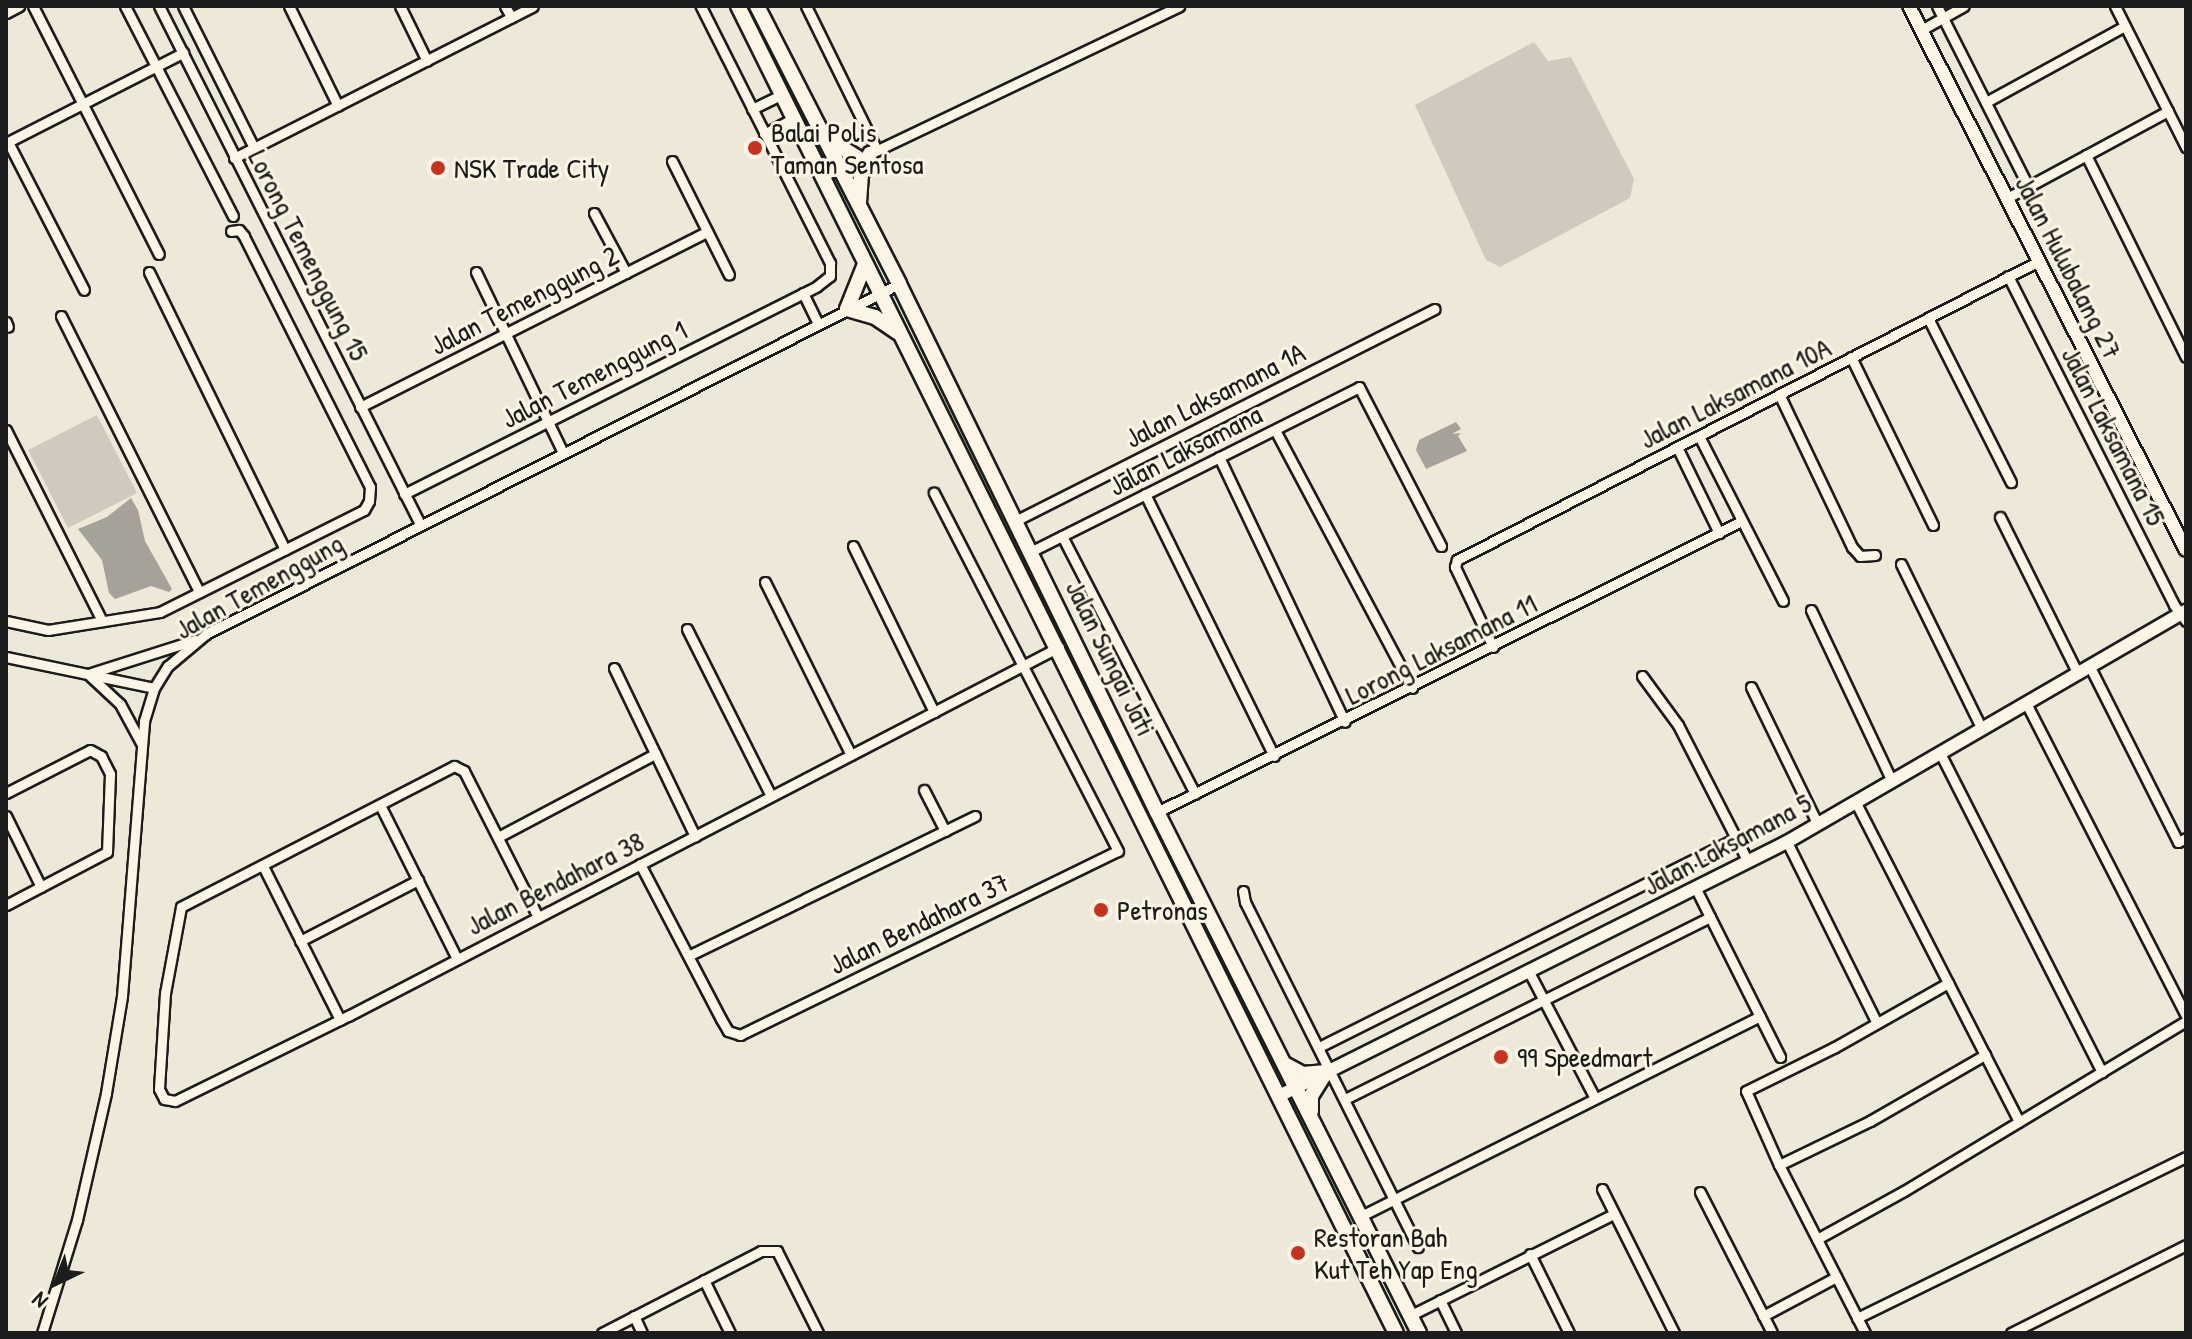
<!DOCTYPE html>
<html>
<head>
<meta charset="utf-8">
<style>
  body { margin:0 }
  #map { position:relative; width:2192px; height:1339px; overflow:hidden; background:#eee8d9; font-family:"Patrick Hand",sans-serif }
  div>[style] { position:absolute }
  .green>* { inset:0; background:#cfcabd }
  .water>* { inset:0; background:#a7a299 }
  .roads { filter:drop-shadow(2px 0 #1c1c1c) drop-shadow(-2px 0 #1c1c1c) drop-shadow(0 2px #1c1c1c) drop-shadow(0 -2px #1c1c1c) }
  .minor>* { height:9px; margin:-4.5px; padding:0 4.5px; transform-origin:4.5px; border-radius:4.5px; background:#fcf5e5 }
  .tertiary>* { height:12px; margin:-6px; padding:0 6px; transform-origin:6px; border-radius:6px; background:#fcf5e5 }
  .secondary>* { height:14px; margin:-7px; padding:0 7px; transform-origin:7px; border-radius:7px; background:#fcf5e5 }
  .dots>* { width:22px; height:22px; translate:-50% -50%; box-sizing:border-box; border:4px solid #fcf5e5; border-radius:50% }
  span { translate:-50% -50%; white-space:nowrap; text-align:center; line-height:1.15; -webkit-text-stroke:6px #fcf5e5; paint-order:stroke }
  .poi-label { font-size:28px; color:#1c1c1c }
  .left { translate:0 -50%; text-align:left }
  .street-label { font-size:28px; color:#1c1c1c }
  .frame { position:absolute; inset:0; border:8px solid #1c1c1c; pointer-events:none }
  .north { position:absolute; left:16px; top:1243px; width:80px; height:80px; -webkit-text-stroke:6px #fcf5e5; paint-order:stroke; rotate:223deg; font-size:22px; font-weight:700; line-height:32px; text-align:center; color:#1c1c1c }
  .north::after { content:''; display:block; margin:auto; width:28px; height:36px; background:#1c1c1c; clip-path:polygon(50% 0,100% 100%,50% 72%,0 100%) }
</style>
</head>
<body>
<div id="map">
  <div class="green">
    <div style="clip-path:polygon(1534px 42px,1548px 61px,1571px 57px,1634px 179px,1630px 198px,1500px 267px,1486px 260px,1415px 105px)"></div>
    <div style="clip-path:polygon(97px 415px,137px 493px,68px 528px,28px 450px)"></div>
  </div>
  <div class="water">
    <div style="clip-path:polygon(1456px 422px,1461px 429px,1452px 434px,1461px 433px,1458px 436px,1467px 451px,1426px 469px,1416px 450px,1419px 440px)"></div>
    <div style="clip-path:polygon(131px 498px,138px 510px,145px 541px,172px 589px,169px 592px,151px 586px,115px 599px,109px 593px,102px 560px,78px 529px,107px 517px)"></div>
  </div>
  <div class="roads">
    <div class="minor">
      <div style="left:33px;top:6px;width:278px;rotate:63.1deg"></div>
      <div style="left:125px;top:6px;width:236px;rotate:62.8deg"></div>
      <div style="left:159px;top:6px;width:580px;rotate:63.26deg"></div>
      <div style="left:183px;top:6px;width:159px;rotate:63.4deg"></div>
      <div style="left:289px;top:6px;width:111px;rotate:63.9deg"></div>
      <div style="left:400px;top:6px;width:61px;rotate:63.9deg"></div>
      <div style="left:505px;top:6px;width:13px;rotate:61deg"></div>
      <div style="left:806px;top:6px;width:161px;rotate:63.8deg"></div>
      <div style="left:1937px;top:6px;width:202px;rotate:63.2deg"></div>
      <div style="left:2115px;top:6px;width:158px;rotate:63.3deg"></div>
      <div style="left:6px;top:13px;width:15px;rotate:-28deg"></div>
      <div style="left:1921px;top:30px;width:49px;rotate:-29.2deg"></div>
      <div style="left:1986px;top:102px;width:158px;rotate:-28.7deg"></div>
      <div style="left:752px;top:109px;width:32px;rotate:-26deg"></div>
      <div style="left:764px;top:134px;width:32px;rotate:-28deg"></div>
      <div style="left:8px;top:142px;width:166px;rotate:62.8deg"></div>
      <div style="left:6px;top:143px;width:199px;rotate:-27deg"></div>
      <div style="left:2086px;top:155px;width:225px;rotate:63.7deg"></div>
      <div style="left:234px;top:158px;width:335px;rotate:-26.9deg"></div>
      <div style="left:672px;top:161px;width:127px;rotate:63.4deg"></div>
      <div style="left:821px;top:177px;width:397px;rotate:-25.5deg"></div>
      <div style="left:2007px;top:198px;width:183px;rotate:-28.4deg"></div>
      <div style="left:594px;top:213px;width:68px;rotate:61.9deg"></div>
      <div style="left:149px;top:272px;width:309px;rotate:63.9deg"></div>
      <div style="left:476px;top:272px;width:201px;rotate:64.3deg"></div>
      <div style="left:2008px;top:276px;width:369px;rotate:63.2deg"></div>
      <div style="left:2174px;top:605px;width:20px;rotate:53deg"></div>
      <div style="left:803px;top:293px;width:34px;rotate:64deg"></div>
      <div style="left:61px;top:316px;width:309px;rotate:63.4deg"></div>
      <div style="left:1928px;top:318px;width:184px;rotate:63.2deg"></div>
      <div style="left:6px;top:322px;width:5px;rotate:68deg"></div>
      <div style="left:1851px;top:357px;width:187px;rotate:64deg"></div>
      <div style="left:1779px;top:394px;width:170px;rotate:64.5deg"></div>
      <div style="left:1852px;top:547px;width:12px;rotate:48deg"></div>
      <div style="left:1860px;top:556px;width:15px;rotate:-4deg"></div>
      <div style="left:360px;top:407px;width:389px;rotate:-26.8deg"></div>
      <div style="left:6px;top:430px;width:214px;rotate:63.3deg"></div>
      <div style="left:1275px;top:430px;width:292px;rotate:62deg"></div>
      <div style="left:1699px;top:436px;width:185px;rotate:63deg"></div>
      <div style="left:1677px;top:447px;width:96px;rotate:64deg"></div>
      <div style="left:1219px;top:457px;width:293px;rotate:64.6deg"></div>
      <div style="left:404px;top:494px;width:462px;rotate:-26.7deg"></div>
      <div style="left:817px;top:286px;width:16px;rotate:-38deg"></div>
      <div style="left:830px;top:276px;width:13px;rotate:-90deg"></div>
      <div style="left:830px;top:263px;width:288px;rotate:-116.7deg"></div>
      <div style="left:1145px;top:494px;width:292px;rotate:63.8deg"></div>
      <div style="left:2000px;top:517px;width:175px;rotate:63.6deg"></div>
      <div style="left:1015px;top:521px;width:470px;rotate:-26.8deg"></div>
      <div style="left:1062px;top:536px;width:290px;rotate:62.7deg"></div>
      <div style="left:853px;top:546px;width:185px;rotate:64deg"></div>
      <div style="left:1030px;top:552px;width:368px;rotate:-26.6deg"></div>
      <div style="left:1359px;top:387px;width:179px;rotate:62.7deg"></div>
      <div style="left:1901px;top:564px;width:184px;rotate:63.9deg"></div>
      <div style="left:765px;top:582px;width:193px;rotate:63.6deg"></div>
      <div style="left:1811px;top:610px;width:189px;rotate:64.7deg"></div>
      <div style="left:6px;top:621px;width:43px;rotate:12.1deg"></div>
      <div style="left:48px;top:630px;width:113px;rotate:-9.1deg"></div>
      <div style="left:160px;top:612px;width:228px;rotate:-26.6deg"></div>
      <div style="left:364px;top:510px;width:10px;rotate:-61deg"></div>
      <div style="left:369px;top:501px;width:14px;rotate:-86deg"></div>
      <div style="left:370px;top:487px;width:281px;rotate:-116.7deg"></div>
      <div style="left:244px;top:236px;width:8px;rotate:-130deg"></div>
      <div style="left:239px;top:230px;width:8px;rotate:173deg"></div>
      <div style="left:687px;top:629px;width:187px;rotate:63.3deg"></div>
      <div style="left:1493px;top:647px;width:89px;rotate:-115.4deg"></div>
      <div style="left:1455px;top:567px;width:7px;rotate:-74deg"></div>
      <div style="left:1457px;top:560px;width:654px;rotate:-27.19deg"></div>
      <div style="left:6px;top:657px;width:151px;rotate:11.8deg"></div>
      <div style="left:2090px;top:667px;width:196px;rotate:63.3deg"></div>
      <div style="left:2178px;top:842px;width:9px;rotate:-27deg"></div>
      <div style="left:614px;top:668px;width:187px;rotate:64.3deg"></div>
      <div style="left:91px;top:673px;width:109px;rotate:-17.6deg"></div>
      <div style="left:90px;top:676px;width:41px;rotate:43deg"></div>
      <div style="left:120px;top:704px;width:44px;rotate:61.7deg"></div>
      <div style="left:1642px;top:676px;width:61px;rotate:53.7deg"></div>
      <div style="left:1678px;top:725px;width:154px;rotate:62.9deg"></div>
      <div style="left:1751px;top:687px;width:151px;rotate:64.1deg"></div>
      <div style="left:2026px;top:703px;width:351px;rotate:62.9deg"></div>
      <div style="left:1940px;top:753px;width:358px;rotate:63.1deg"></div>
      <div style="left:924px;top:790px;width:46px;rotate:62.9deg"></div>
      <div style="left:6px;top:793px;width:94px;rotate:-27.1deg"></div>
      <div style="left:90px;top:750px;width:13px;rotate:29deg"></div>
      <div style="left:101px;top:756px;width:20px;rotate:63deg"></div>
      <div style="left:110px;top:774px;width:78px;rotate:92.2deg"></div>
      <div style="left:107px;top:852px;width:114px;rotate:152.3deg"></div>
      <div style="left:1855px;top:801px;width:360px;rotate:62.9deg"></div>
      <div style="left:380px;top:805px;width:172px;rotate:63.4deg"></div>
      <div style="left:1157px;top:812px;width:653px;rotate:-26.45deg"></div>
      <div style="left:6px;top:816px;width:79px;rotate:63.8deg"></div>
      <div style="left:498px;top:837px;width:178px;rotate:-27.9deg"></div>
      <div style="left:1787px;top:842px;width:202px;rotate:63.6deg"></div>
      <div style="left:640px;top:864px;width:175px;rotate:62.4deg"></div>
      <div style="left:721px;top:1019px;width:14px;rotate:60deg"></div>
      <div style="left:728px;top:1031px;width:13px;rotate:18deg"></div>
      <div style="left:740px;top:1035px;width:420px;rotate:-26deg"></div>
      <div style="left:1118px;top:851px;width:403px;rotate:-117.2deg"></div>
      <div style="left:263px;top:866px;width:172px;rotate:63.4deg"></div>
      <div style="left:1696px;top:889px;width:188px;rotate:63.4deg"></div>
      <div style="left:1243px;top:891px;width:11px;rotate:80deg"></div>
      <div style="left:1245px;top:902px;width:386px;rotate:63.4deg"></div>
      <div style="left:538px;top:917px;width:164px;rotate:-116.9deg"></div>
      <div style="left:464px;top:771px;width:11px;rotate:-153deg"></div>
      <div style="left:454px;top:766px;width:307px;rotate:152.7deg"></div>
      <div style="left:181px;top:907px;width:87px;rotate:100.5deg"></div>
      <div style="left:165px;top:993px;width:96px;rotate:93.6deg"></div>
      <div style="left:159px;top:1089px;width:11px;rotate:63deg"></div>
      <div style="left:164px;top:1099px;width:11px;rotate:10deg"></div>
      <div style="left:175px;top:1101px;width:193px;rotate:-26.2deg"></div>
      <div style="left:348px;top:1016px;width:801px;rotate:-27.43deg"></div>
      <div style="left:300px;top:941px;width:133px;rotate:-27.3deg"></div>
      <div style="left:690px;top:955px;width:317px;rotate:-26deg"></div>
      <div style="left:1529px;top:972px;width:142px;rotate:62.4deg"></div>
      <div style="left:1319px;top:1047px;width:466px;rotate:-26.6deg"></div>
      <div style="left:1345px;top:1099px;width:408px;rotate:-26.5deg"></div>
      <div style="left:1779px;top:1165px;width:101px;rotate:-25.8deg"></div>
      <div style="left:1870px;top:1121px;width:133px;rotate:-29.9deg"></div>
      <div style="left:1602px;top:1189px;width:161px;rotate:63.4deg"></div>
      <div style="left:1700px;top:1192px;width:158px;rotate:62.9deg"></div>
      <div style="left:1361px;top:1216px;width:446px;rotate:-26.6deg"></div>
      <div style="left:1817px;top:1239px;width:99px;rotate:-28.9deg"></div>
      <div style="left:1904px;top:1191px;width:329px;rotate:-31.1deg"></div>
      <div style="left:1530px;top:1254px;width:88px;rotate:63.7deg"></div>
      <div style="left:704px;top:1280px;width:59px;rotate:63.9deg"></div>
      <div style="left:1440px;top:1300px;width:37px;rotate:64deg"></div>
      <div style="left:1411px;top:1315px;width:227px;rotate:-26.5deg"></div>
      <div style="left:634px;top:1316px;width:19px;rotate:65deg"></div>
      <div style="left:1763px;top:1316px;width:83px;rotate:-28.1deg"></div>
      <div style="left:1857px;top:1318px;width:366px;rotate:-26.1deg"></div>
      <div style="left:42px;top:1333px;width:118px;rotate:-72.8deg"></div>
      <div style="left:77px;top:1220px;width:130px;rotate:-77.1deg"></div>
      <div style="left:106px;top:1093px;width:98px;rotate:-80.6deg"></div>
      <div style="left:122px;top:996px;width:276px;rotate:-85.4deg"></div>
      <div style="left:144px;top:721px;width:34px;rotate:-73deg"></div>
      <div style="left:154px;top:688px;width:26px;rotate:-58deg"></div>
      <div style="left:168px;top:666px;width:50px;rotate:-40.1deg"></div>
      <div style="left:206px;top:634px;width:776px;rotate:-26.8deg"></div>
      <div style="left:602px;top:1333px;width:179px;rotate:-27.3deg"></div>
      <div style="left:761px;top:1251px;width:16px"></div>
      <div style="left:777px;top:1251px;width:92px;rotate:63.4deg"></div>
      <div style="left:1865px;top:1333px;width:189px;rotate:-117.1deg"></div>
      <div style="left:1779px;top:1165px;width:81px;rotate:-114deg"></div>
      <div style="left:1746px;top:1091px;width:99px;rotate:-26.3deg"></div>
      <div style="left:1835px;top:1047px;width:130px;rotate:-29.5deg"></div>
      <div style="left:2011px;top:1333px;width:196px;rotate:-26.7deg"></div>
    </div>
    <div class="tertiary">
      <div style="left:1909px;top:6px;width:610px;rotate:63.02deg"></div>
      <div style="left:1279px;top:1096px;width:568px;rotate:-26.57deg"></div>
      <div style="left:1787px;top:842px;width:461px;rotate:-30.1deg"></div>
    </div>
    <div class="secondary">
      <div style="left:738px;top:6px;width:1481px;rotate:63.63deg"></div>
      <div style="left:757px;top:6px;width:312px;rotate:62.9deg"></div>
      <div style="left:899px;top:284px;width:588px;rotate:63.96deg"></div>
      <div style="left:1157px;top:812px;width:583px;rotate:63.3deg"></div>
      <div style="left:828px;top:133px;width:17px;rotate:50deg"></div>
      <div style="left:839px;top:146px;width:22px;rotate:32deg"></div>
      <div style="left:859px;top:203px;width:28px;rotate:-86deg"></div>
      <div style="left:861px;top:175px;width:23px;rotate:-67deg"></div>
      <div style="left:865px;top:264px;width:48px;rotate:111.8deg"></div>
      <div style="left:847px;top:309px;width:29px;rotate:16deg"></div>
      <div style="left:875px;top:317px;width:27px;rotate:34deg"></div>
      <div style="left:1286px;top:1065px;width:19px;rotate:28deg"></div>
      <div style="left:1303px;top:1074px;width:23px;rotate:-5deg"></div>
      <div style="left:1311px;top:1111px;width:15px;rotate:-90deg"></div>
      <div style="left:1311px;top:1096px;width:28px;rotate:-58deg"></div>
    </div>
  </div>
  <div class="dots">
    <div style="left:755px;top:148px;background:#c8321e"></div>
    <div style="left:438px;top:168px;background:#c8321e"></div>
    <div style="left:1101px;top:910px;background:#c8321e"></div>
    <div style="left:1501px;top:1057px;background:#c8321e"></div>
    <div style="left:1298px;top:1253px;background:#c8321e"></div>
  </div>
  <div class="poi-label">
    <span class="left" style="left:771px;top:148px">Balai Polis<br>Taman Sentosa</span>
    <span class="left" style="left:454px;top:168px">NSK Trade City</span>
    <span class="left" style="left:1117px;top:910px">Petronas</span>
    <span class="left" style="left:1517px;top:1057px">99 Speedmart</span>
    <span class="left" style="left:1314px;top:1253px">Restoran Bah<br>Kut Teh Yap Eng</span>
  </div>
  <div class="street-label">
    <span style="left:309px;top:255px;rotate:63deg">Lorong Temenggung 15</span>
    <span style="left:2069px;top:267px;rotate:63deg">Jalan Hulubalang 27</span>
    <span style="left:524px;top:300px;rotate:-27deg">Jalan Temenggung 2</span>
    <span style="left:594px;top:374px;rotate:-27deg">Jalan Temenggung 1</span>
    <span style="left:1735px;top:393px;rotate:-27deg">Jalan Laksamana 10A</span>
    <span style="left:1215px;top:395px;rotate:-27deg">Jalan Laksamana 1A</span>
    <span style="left:2114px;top:436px;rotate:63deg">Jalan Laksamana 15</span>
    <span style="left:1185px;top:450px;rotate:-27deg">Jalan Laksamana</span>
    <span style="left:259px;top:586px;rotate:-29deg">Jalan Temenggung</span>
    <span style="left:1441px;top:649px;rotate:-27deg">Lorong Laksamana 11</span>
    <span style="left:1111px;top:658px;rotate:64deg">Jalan Sungai Jati</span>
    <span style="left:1727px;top:844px;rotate:-28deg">Jalan Laksamana 5</span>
    <span style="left:555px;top:883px;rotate:-27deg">Jalan Bendahara 38</span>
    <span style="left:919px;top:923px;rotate:-26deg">Jalan Bendahara 37</span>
  </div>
  <div class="frame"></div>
  <div class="north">N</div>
</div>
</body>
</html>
